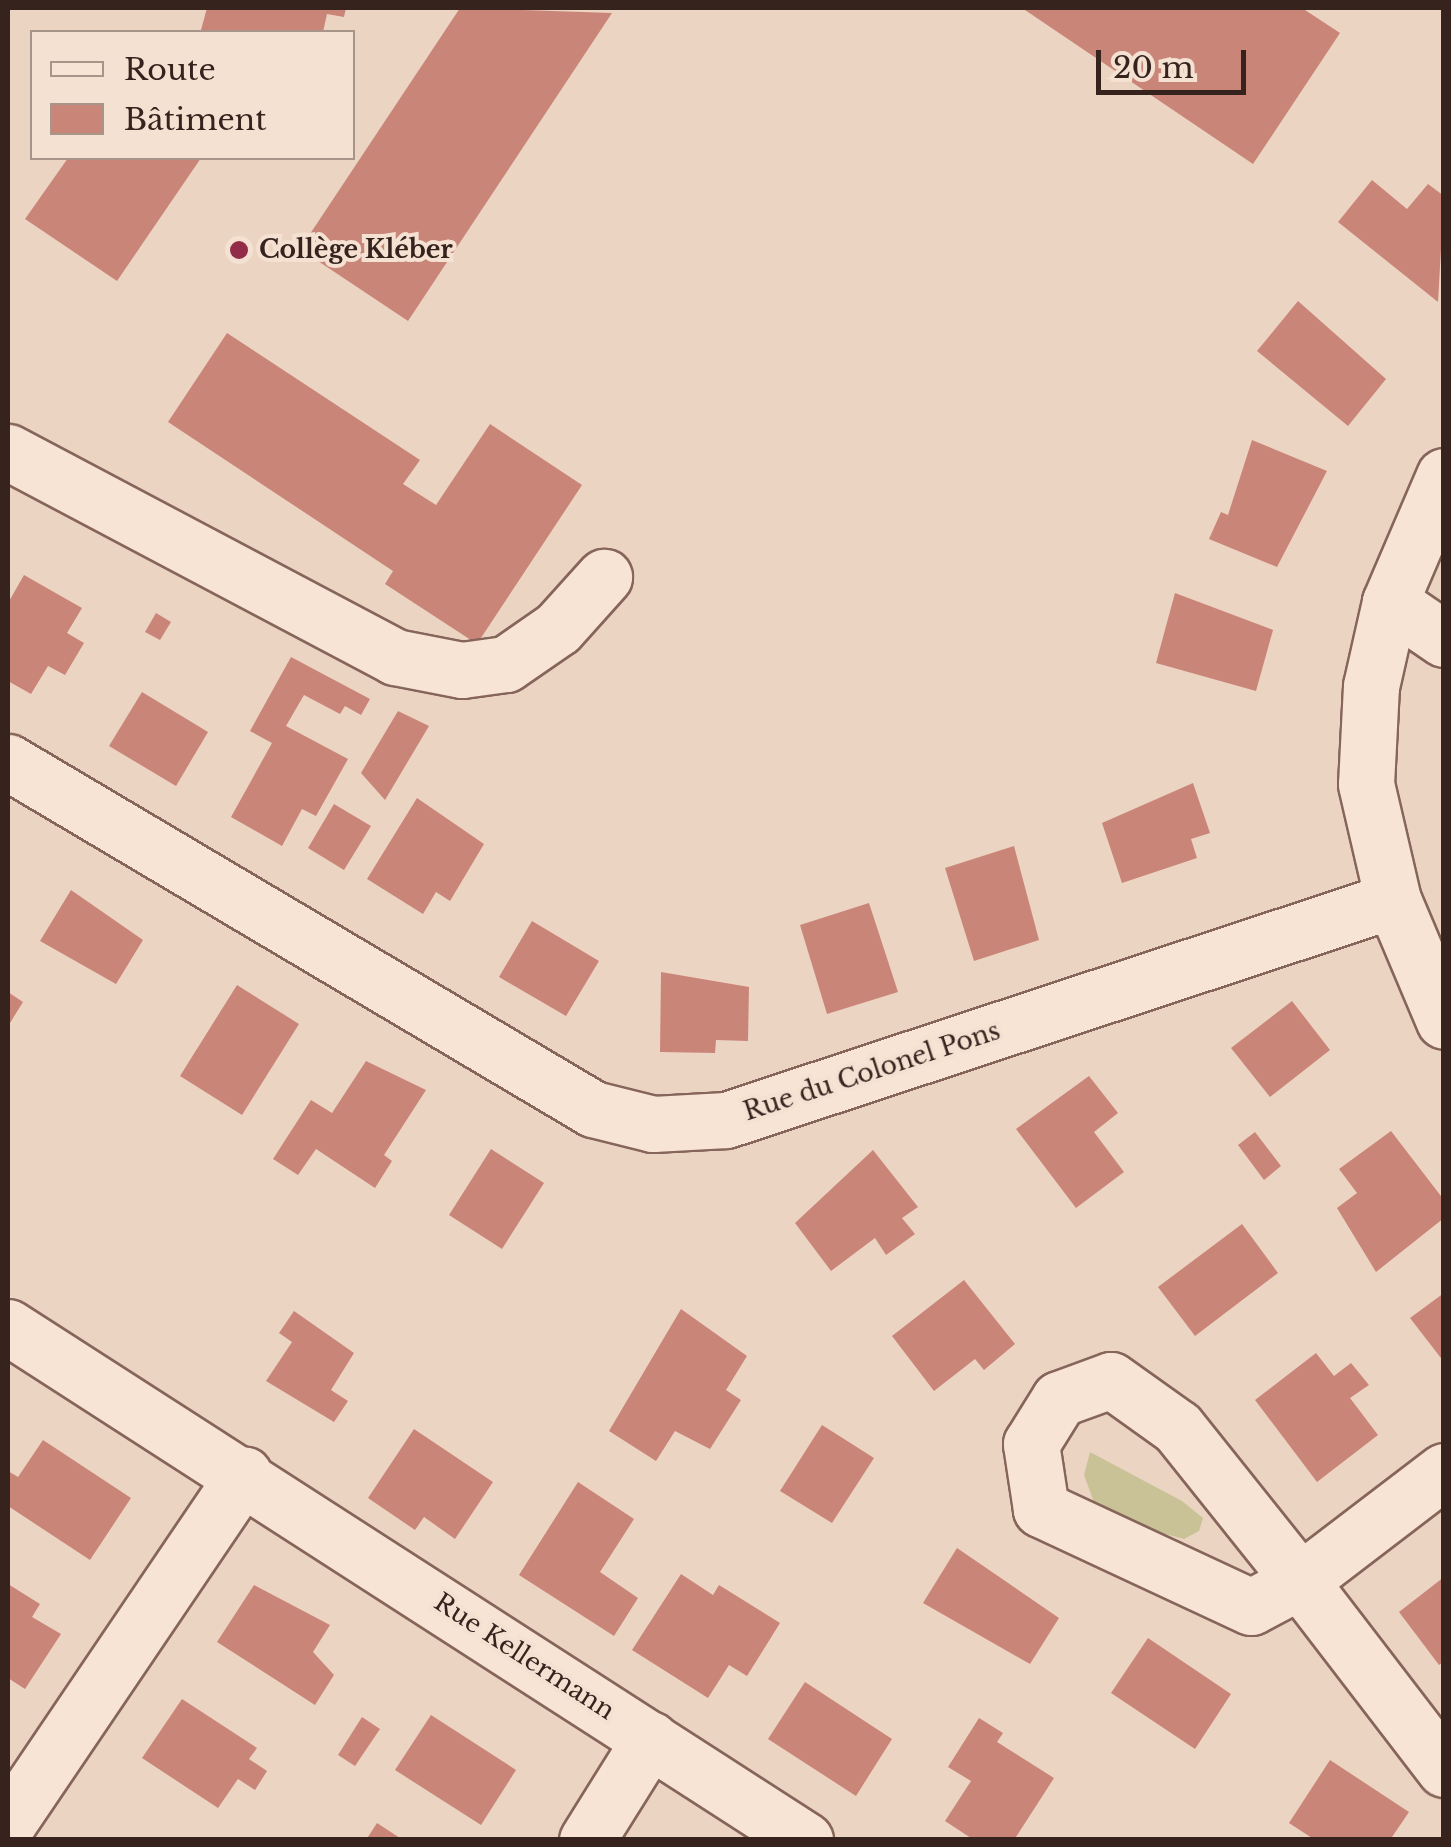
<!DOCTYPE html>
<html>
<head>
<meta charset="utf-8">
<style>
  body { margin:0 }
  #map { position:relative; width:1451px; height:1847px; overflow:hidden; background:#ecd4c3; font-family:"Libre Baskerville",serif }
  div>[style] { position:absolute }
  .green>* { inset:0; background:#cac297 }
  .building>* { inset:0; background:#ca8579 }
  .roads { filter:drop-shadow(2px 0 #86655a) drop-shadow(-2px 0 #86655a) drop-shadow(0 2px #86655a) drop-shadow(0 -2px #86655a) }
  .minor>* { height:55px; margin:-27.5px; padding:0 27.5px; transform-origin:27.5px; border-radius:27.5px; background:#f8e4d5 }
  .dots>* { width:28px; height:28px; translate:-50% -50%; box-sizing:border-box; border:5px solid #f4e1d2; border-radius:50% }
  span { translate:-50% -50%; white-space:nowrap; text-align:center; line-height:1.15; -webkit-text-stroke:8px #f4e1d2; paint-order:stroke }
  .poi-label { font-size:25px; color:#36231e; font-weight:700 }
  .left { translate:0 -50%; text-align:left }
  .street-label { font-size:25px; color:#36231e }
  .frame { position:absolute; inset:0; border:10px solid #36231e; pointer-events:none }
  .legend { position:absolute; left:30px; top:30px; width:325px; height:130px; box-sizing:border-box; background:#f4e1d2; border:2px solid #a8958a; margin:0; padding:12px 18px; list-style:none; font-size:30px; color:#36231e }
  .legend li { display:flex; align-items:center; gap:20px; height:50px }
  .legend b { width:50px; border:2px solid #a8958a }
  .scale { position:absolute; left:1096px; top:50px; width:150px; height:45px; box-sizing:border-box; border:5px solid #36231e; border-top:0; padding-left:12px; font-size:30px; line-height:35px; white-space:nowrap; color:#36231e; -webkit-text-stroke:8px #f4e1d2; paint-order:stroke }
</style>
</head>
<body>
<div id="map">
  <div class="green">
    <div style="clip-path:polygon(1090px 1452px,1182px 1501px,1203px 1518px,1199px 1531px,1184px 1539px,1099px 1516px,1084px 1475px)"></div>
  </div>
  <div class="building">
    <div style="clip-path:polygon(207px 8px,346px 8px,344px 17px,327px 14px,323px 32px,213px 32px,201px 30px)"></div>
    <div style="clip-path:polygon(460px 8px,612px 13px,408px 321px,300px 249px)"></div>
    <div style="clip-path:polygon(1022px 8px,1302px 8px,1340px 33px,1253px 164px)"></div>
    <div style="clip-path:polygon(68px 158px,201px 158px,117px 281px,25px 219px)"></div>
    <div style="clip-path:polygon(1372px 180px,1407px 209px,1428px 184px,1444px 196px,1438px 302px,1338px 222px)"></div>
    <div style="clip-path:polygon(1298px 301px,1386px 379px,1348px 426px,1257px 351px)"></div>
    <div style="clip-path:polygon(227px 333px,420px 460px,403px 484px,436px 505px,490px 424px,582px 485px,477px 644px,385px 584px,393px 571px,168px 422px)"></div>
    <div style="clip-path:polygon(1252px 440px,1327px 471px,1277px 567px,1209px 539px,1221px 512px,1228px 515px)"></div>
    <div style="clip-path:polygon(24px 575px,82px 608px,67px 633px,84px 643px,65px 675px,48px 666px,31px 694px,8px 681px,8px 603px)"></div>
    <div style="clip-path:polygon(1175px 593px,1273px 630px,1256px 691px,1156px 663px)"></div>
    <div style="clip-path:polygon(156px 613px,171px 622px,160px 640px,145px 632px)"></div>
    <div style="clip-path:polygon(291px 657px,370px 699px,361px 715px,345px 706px,340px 714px,304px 695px,286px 726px,348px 759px,316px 816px,302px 809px,282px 846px,231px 817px,272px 743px,250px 731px)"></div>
    <div style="clip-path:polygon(142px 692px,208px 732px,176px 786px,109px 746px)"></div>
    <div style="clip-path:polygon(398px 711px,429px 726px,385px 800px,361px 773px)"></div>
    <div style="clip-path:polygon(1193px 783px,1210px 833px,1191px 839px,1197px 858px,1122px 883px,1102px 823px)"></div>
    <div style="clip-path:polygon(417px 798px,484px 844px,450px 901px,436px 892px,423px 914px,367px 879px)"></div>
    <div style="clip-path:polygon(334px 804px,371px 826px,344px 870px,308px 848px)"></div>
    <div style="clip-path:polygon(1014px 846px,1039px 940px,974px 961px,945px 868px)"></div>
    <div style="clip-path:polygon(71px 890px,143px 940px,116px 984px,40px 941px)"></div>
    <div style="clip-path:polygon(869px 903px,898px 992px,827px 1014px,800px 925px)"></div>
    <div style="clip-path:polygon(532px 921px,599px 961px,566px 1016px,499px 977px)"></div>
    <div style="clip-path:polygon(661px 972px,749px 987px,748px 1041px,716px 1040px,715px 1053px,660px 1052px)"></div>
    <div style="clip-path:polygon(237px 985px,299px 1024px,242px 1115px,180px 1076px)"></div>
    <div style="clip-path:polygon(8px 992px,23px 1002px,10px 1023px,8px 1021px)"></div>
    <div style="clip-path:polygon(1292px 1001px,1330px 1050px,1270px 1097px,1231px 1048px)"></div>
    <div style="clip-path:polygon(366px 1061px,426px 1090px,384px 1155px,392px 1161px,375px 1188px,316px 1149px,298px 1175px,273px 1159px,311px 1100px,332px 1113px)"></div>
    <div style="clip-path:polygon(1089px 1076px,1118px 1113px,1094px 1132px,1124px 1172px,1076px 1208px,1016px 1129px)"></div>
    <div style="clip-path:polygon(1391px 1131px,1444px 1200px,1444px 1218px,1376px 1272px,1337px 1208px,1357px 1193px,1339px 1169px)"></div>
    <div style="clip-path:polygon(1255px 1132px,1281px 1166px,1264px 1180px,1238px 1145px)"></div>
    <div style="clip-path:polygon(491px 1149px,544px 1183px,502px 1249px,449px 1215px)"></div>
    <div style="clip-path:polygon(873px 1150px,918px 1207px,902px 1218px,915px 1234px,886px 1255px,875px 1238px,831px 1271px,795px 1223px)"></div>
    <div style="clip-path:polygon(1242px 1224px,1278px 1273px,1195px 1336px,1158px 1287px)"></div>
    <div style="clip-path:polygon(964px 1280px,1015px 1344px,984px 1370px,975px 1359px,934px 1391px,892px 1336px)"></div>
    <div style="clip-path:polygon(1444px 1293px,1444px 1362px,1410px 1318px)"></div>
    <div style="clip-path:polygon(681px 1309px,747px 1356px,726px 1390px,741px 1400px,710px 1449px,675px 1431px,656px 1461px,609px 1431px)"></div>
    <div style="clip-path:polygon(294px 1311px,354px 1353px,331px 1390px,348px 1401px,334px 1422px,266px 1381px,292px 1342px,279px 1333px)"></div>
    <div style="clip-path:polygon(1316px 1353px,1334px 1376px,1351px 1363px,1369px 1385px,1350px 1398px,1378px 1435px,1317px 1482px,1255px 1400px)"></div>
    <div style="clip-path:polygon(822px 1425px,874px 1458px,832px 1523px,780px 1491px)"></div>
    <div style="clip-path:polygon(414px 1429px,493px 1482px,455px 1539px,424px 1517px,415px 1530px,368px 1498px)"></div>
    <div style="clip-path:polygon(43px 1440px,131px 1498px,90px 1560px,8px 1506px,8px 1471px,18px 1477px)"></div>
    <div style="clip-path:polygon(578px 1482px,634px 1519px,600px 1572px,638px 1598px,614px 1636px,519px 1575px)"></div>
    <div style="clip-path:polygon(957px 1548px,1059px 1618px,1030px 1664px,923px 1603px)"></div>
    <div style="clip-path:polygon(681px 1574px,713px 1595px,719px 1585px,780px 1623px,747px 1676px,729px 1665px,708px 1698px,632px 1650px)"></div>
    <div style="clip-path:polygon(1444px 1577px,1444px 1661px,1439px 1665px,1399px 1612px)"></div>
    <div style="clip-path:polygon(8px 1584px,40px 1604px,32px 1617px,61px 1634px,25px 1689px,8px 1678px)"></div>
    <div style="clip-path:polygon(254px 1585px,330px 1625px,313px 1652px,334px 1675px,315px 1705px,217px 1642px)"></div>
    <div style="clip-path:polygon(1148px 1638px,1231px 1694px,1195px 1749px,1111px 1693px)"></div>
    <div style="clip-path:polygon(805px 1682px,892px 1739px,856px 1796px,768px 1739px)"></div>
    <div style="clip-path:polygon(182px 1699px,257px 1748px,249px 1759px,267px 1771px,255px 1790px,238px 1779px,218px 1808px,142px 1758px)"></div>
    <div style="clip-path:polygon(431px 1715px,516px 1770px,481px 1825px,395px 1770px)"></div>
    <div style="clip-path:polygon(362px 1717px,380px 1729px,355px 1766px,338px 1755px)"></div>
    <div style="clip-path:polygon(979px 1718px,1003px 1733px,997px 1742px,1054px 1778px,1014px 1840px,974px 1840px,945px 1821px,971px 1781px,948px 1767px)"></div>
    <div style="clip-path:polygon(1330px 1760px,1409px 1812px,1390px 1840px,1315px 1840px,1289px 1823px)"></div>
    <div style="clip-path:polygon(377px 1823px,403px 1840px,366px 1840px)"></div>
  </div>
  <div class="roads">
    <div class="minor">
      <div style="left:8px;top:452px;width:438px;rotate:27.9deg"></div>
      <div style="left:395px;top:657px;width:68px;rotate:11deg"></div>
      <div style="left:462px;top:670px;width:44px;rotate:-7.8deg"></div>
      <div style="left:506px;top:664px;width:63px;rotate:-34.7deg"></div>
      <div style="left:558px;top:628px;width:69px;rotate:-48deg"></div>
      <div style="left:1444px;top:476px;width:137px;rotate:113.2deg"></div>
      <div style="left:1390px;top:602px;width:86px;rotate:102.7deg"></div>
      <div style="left:1371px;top:686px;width:98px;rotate:92.9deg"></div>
      <div style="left:1366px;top:784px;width:119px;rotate:76.9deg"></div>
      <div style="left:1393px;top:900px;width:131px;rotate:67.1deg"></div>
      <div style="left:1390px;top:602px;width:65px;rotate:34.4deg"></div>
      <div style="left:8px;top:762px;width:680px;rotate:30.67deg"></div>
      <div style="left:593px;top:1109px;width:62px;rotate:14deg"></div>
      <div style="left:653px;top:1124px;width:73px;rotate:-3.1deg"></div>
      <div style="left:726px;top:1120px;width:702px;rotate:-18.25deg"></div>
      <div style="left:8px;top:1327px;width:948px;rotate:32.77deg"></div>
      <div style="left:1444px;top:1471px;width:181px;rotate:142.6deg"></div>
      <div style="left:1300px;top:1581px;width:55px;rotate:152deg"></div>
      <div style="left:1251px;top:1607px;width:232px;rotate:-155deg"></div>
      <div style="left:1041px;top:1509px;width:66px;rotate:-98.7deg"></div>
      <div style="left:1031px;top:1444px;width:53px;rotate:-58.1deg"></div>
      <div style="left:1059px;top:1399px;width:55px;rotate:-20.1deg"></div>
      <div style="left:1111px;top:1380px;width:82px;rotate:35.6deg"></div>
      <div style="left:1178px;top:1428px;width:196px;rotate:51.4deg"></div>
      <div style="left:1300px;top:1581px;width:237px;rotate:52.5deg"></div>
      <div style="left:8px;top:1823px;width:421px;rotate:-55.9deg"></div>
      <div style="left:587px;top:1840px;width:119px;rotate:-58deg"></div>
    </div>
  </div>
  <div class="dots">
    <div style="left:239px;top:250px;background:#932c49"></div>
  </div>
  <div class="poi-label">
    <span class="left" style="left:259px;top:250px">Collège Kléber</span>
  </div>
  <div class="street-label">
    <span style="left:872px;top:1072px;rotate:-18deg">Rue du Colonel Pons</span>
    <span style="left:524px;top:1657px;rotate:33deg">Rue Kellermann</span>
  </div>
  <div class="frame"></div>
  <ul class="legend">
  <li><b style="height:12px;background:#f8e4d5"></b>Route</li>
  <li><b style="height:28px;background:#ca8579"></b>Bâtiment</li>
  </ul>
  <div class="scale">20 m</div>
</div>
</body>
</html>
